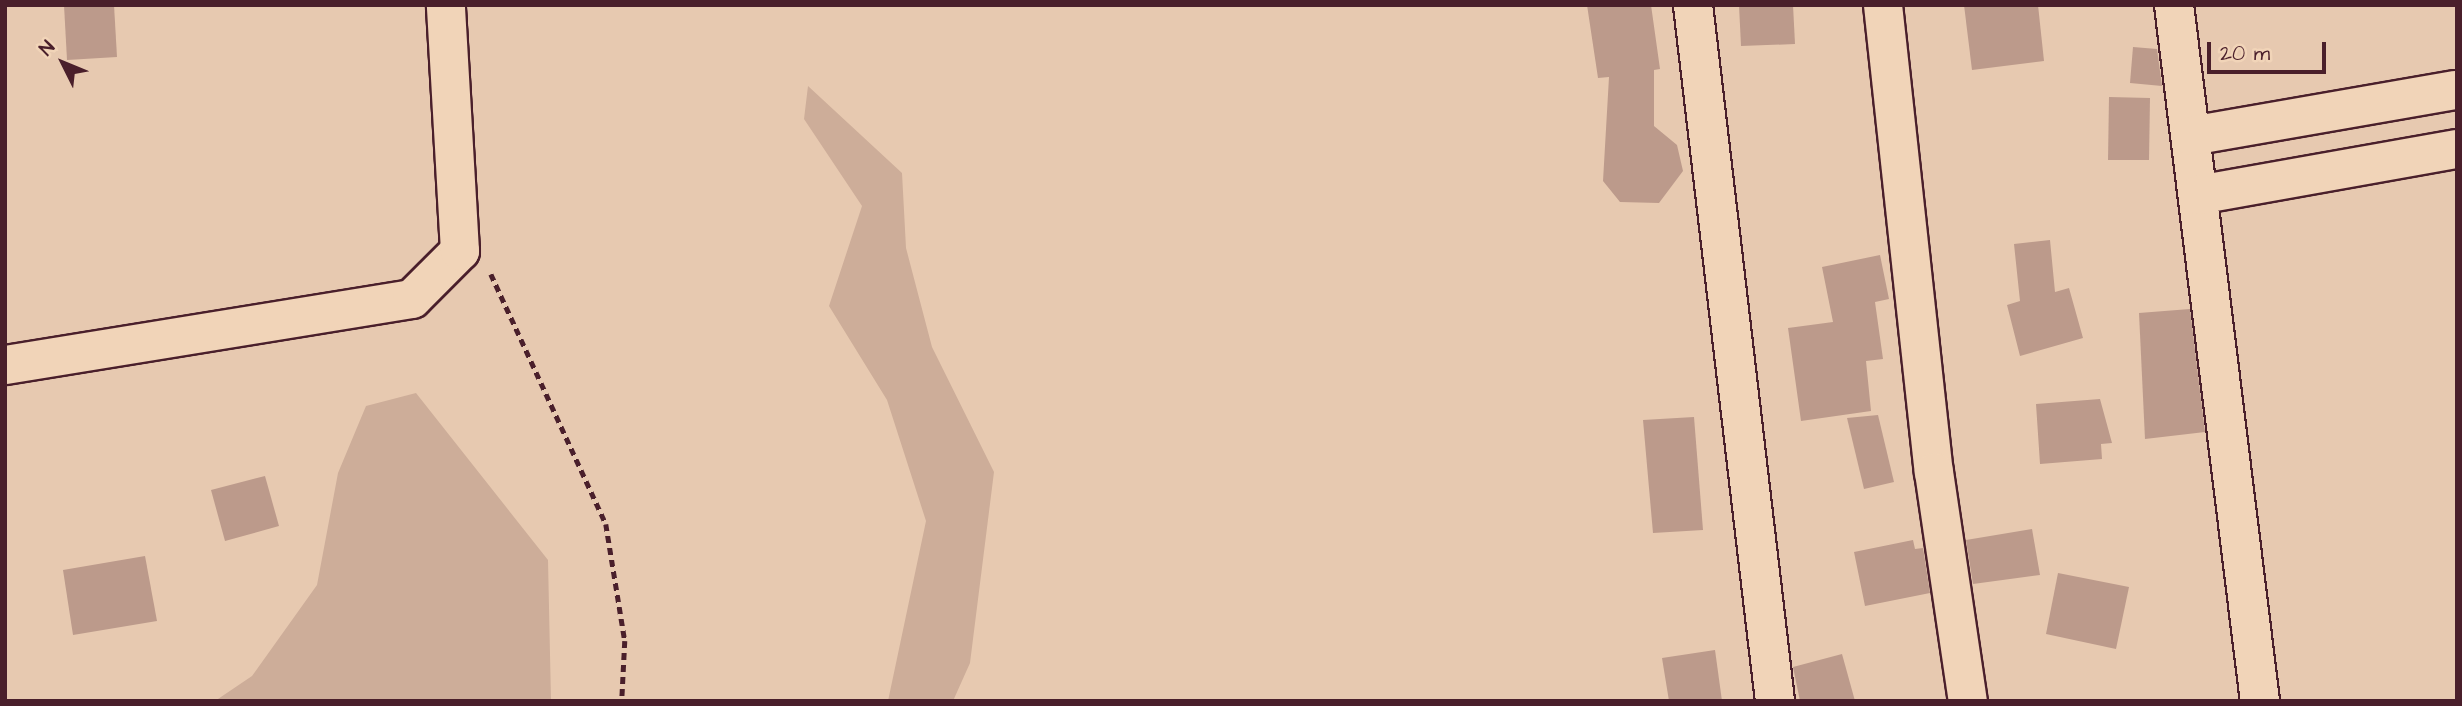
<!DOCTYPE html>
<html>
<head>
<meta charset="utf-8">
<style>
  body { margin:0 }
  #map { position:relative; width:2462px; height:706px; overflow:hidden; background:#e7c9b0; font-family:"Architects Daughter",sans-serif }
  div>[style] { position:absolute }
  .green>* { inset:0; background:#cdad99 }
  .building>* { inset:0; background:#bc9a8b }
  .path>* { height:4.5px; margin-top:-2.25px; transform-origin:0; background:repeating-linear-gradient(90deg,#4a1f2b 0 7px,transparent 0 12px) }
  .roads { filter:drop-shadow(2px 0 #4a1f2b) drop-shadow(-2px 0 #4a1f2b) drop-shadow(0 2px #4a1f2b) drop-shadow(0 -2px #4a1f2b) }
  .minor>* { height:38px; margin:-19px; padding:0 19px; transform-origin:19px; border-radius:19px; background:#f1d4b8 }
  span { translate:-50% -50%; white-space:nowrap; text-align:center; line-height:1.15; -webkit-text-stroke:5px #f1d4b8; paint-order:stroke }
  .frame { position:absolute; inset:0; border:7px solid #4a1f2b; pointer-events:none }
  .north { position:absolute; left:28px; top:28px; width:70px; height:70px; -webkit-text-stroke:5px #f1d4b8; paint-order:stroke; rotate:313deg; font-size:19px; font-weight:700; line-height:28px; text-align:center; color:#4a1f2b }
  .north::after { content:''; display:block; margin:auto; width:24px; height:32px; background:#4a1f2b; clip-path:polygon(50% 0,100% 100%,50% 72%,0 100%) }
  .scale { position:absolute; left:2207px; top:42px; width:119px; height:32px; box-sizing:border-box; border:4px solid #4a1f2b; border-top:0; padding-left:9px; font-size:21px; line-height:24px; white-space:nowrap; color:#4a1f2b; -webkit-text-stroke:5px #f1d4b8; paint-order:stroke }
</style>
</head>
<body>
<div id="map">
  <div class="green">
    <div style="clip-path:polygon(808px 86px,902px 173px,906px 248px,932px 347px,994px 472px,970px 663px,953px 701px,888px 701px,926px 521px,887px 400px,829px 306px,862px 206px,804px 119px)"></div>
    <div style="clip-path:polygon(416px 393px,548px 560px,551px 701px,215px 701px,252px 676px,317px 585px,338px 473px,366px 406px)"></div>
  </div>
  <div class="building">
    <div style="clip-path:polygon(64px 5px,114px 5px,117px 57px,67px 60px)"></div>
    <div style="clip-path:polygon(1587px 5px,1651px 5px,1660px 69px,1654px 70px,1654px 126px,1677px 145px,1683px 171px,1659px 203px,1620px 202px,1603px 181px,1609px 77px,1598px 78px)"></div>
    <div style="clip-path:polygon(1739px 5px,1793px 5px,1795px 44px,1741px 46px)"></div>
    <div style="clip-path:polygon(1964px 5px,2038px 5px,2044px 61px,1972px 70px)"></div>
    <div style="clip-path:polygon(2133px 47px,2157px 49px,2162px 86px,2130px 83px)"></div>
    <div style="clip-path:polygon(2109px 97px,2150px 98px,2149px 160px,2108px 160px)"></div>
    <div style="clip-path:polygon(2050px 240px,2055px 292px,2069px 288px,2083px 338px,2020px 356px,2007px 305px,2020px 301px,2014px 244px)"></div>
    <div style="clip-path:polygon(1880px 255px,1889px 299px,1875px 302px,1883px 359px,1866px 361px,1871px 411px,1801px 421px,1788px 328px,1833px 322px,1822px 267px)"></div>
    <div style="clip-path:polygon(2190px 309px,2205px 432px,2145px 439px,2139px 313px)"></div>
    <div style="clip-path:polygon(2100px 399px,2112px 443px,2101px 444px,2102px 459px,2040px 464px,2036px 404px)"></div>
    <div style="clip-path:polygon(1878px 415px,1894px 482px,1864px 489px,1847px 418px)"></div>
    <div style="clip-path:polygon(1694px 417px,1703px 530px,1653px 533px,1643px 420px)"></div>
    <div style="clip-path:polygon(265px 476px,279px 526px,225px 541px,211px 490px)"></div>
    <div style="clip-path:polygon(2032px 529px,2040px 575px,1973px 584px,1966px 540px)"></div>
    <div style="clip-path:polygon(1913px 540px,1915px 549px,1923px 548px,1930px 593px,1865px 606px,1854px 552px)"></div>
    <div style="clip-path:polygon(145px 556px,157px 621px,73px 635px,63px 570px)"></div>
    <div style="clip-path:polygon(2058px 573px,2129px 587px,2116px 649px,2046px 634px)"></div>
    <div style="clip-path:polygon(1715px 650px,1722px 701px,1669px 701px,1662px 658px)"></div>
    <div style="clip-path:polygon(1842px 654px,1855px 701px,1800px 701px,1793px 667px)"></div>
  </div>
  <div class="path">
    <div style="left:491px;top:274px;width:275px;rotate:65.3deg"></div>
    <div style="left:606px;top:524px;width:119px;rotate:80.8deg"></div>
    <div style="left:625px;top:641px;width:60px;rotate:92.9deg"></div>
  </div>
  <div class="roads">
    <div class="minor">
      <div style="left:1693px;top:5px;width:701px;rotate:83.28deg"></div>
      <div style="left:1883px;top:5px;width:470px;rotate:83.8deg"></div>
      <div style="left:1934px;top:472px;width:232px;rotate:81.6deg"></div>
      <div style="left:2174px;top:5px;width:701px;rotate:82.96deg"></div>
      <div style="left:2191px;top:136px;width:268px;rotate:-9.9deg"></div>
      <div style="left:2198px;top:195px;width:263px;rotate:-10.1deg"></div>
      <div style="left:5px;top:365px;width:412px;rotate:-9.2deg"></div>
      <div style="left:412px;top:299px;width:68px;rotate:-45deg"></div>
      <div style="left:460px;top:251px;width:246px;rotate:-93.3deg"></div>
    </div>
  </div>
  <div class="frame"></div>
  <div class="north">N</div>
  <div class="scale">20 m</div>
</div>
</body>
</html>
